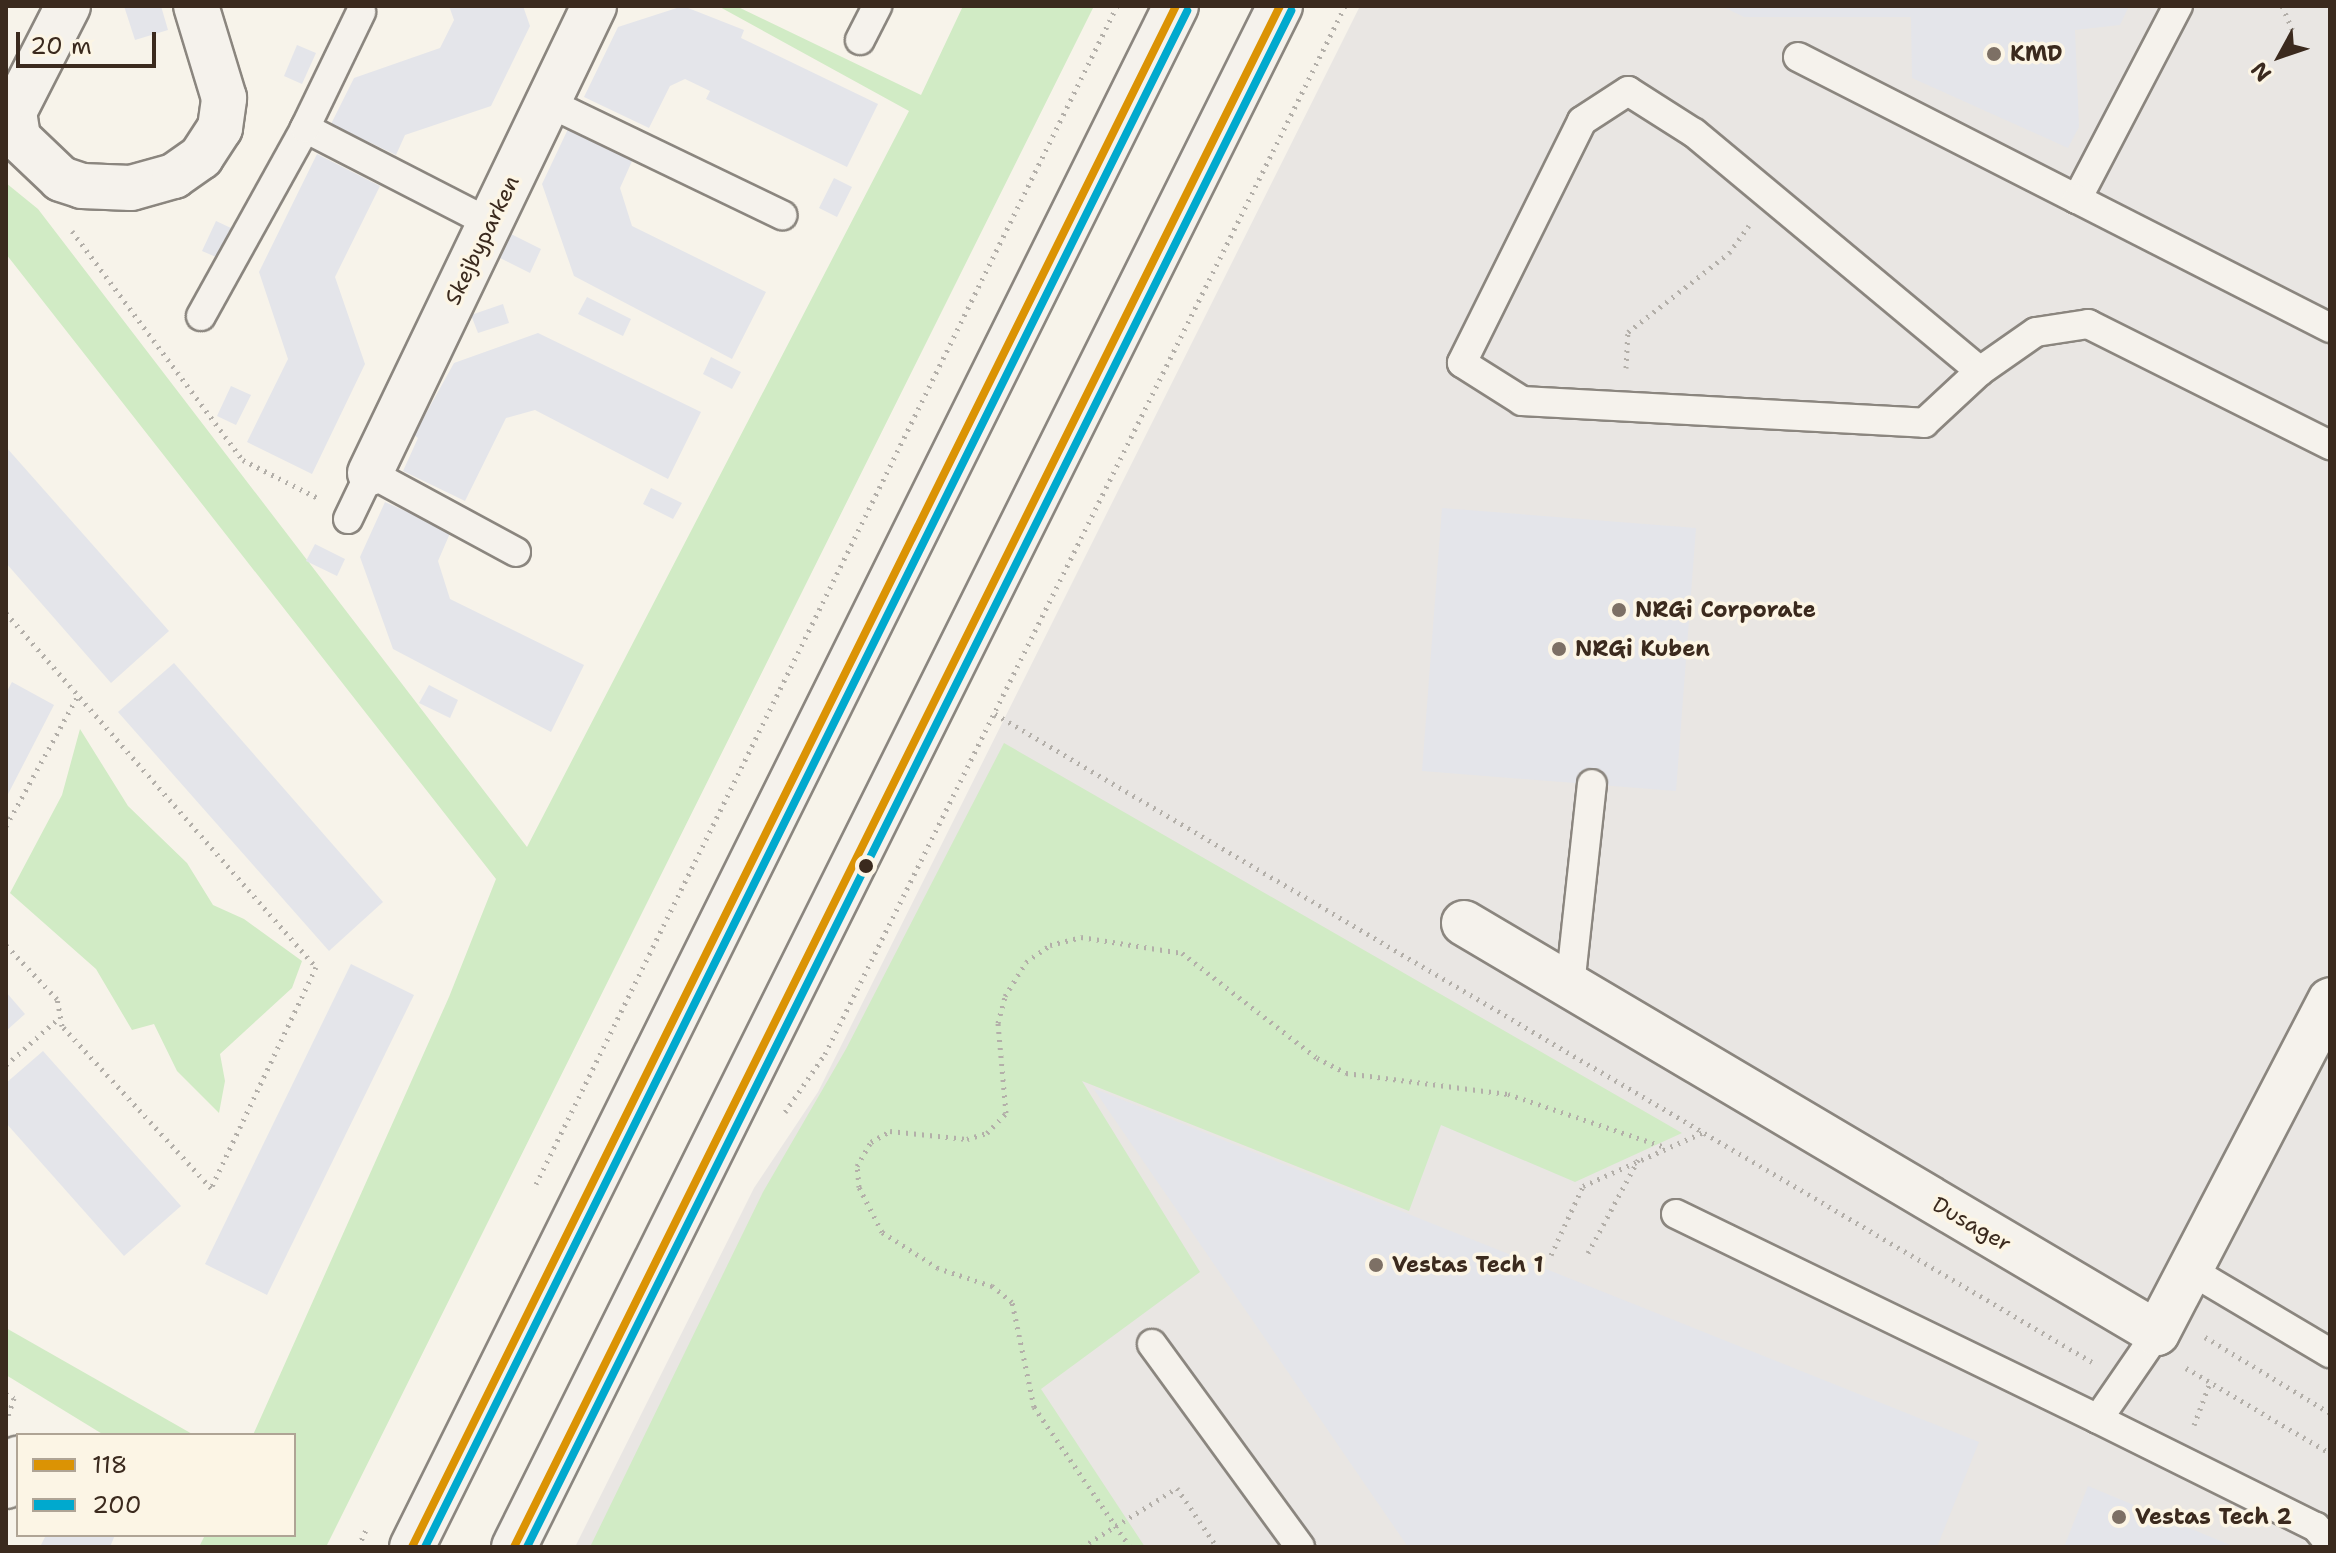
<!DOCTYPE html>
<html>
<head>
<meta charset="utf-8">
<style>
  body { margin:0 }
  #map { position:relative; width:2336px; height:1553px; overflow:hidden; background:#f7f3ea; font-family:"Shantell Sans",sans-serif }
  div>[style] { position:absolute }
  .built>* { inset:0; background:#e9e6e3 }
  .green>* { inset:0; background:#d1ebc5 }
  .building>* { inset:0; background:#e4e5ea }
  .path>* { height:5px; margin-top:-2.5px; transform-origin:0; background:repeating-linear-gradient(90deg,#b3afa9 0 2px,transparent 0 8px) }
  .roads { filter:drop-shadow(2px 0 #8b867f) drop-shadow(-2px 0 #8b867f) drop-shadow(0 2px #8b867f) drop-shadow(0 -2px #8b867f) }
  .lane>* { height:28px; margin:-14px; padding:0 14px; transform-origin:14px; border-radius:14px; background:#f5f2ec }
  .street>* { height:44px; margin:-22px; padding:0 22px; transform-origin:22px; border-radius:22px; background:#f5f2ec }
  .secondary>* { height:44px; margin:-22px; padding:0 22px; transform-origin:22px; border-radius:22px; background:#f5f2ec }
  .bus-1>* { height:8px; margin:-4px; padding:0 4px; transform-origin:4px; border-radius:4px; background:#db9304 }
  .bus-2>* { height:8px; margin:-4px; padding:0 4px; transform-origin:4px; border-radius:4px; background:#00a9ce }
  .dots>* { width:22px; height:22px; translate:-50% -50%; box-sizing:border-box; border:4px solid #fcf5e5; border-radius:50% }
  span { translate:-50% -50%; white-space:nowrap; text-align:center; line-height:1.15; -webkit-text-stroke:7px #fcf5e5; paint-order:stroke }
  .poi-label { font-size:22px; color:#3b2a1e; font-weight:700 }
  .left { translate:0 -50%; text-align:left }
  .street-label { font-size:22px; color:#3b2a1e }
  .frame { position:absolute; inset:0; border:8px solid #3b2a1e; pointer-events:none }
  .legend { position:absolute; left:16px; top:1433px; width:280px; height:104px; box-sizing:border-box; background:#fcf5e5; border:2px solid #afa495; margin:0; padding:10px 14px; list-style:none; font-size:24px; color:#3b2a1e }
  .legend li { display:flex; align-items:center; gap:16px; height:40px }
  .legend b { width:40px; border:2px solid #afa495 }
  .north { position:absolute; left:2240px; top:16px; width:80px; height:80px; -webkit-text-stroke:6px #fcf5e5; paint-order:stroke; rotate:230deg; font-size:22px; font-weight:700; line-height:32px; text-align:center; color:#3b2a1e }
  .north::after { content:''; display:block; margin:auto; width:28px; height:36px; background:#3b2a1e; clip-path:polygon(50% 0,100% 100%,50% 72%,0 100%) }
  .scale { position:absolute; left:16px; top:32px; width:140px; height:36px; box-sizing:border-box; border:4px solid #3b2a1e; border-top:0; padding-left:10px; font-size:24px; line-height:28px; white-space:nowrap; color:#3b2a1e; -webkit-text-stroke:6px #fcf5e5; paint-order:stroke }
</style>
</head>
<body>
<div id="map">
  <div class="built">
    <div style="clip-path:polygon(1360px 6px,2330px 6px,2330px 1547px,575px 1547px,754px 1188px,818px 1092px)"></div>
  </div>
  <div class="green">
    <div style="clip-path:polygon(718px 6px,736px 6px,921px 95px,963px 6px,1094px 6px,326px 1547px,199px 1547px,205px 1535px,294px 1535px,294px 1435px,253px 1435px,449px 997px,496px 879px,6px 254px,6px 183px,38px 209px,527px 847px,909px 111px)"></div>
    <div style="clip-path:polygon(80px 729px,128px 806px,187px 863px,213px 905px,244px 919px,302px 961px,292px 988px,220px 1054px,225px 1081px,219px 1113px,177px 1071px,154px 1024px,132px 1030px,96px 969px,10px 893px,62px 795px)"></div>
    <div style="clip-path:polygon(1004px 743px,1682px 1133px,1575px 1182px,1441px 1125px,1409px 1211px,1082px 1081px,1200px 1272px,1041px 1389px,1145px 1547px,590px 1547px,763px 1192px,846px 1049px)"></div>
    <div style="clip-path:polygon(6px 1328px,194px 1435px,104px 1435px,6px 1375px)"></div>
  </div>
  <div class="building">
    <div style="clip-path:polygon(124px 6px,161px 6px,168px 30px,135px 40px)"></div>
    <div style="clip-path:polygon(449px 6px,523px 6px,530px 26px,491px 106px,405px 135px,396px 155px,331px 124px,354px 78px,440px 48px,454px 20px)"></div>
    <div style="clip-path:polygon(683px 6px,744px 30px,741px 38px,878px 104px,847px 167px,706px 99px,710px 91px,685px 79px,670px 86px,649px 128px,584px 97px,618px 27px)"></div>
    <div style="clip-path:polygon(1721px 6px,2129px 6px,2120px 25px,2075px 30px,2079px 127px,2068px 148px,1912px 78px,1911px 17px,1744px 17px)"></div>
    <div style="clip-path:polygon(297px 45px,316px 53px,302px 84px,284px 76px)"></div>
    <div style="clip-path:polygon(568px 129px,633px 159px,620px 188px,632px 226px,766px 292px,732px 359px,574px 276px,542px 184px)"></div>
    <div style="clip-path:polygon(317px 154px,380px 186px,335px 277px,365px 364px,312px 474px,247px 442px,288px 359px,259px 272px)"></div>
    <div style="clip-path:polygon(834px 178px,852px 187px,837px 217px,819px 208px)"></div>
    <div style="clip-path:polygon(216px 221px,231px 228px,216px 257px,202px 251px)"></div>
    <div style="clip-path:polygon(511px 234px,541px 249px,530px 273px,500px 258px)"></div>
    <div style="clip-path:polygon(587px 297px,631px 319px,623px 336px,578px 314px)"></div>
    <div style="clip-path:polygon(503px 304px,509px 323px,478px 333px,471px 315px)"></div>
    <div style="clip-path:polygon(538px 333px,701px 412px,668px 479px,535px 410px,506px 418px,465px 501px,403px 471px,418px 438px,414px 435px,454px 363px)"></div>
    <div style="clip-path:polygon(711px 357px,741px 372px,732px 389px,703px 374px)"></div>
    <div style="clip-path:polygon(231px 386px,251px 395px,236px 425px,217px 416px)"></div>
    <div style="clip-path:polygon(6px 447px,169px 631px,111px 683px,6px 563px)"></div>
    <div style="clip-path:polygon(651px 488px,682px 503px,673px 519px,643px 504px)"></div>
    <div style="clip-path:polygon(385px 502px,451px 531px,438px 561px,450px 599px,584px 665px,551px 732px,393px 649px,360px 557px)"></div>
    <div style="clip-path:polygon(1442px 508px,1696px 528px,1676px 791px,1422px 771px)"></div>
    <div style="clip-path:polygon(315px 544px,345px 559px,337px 576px,306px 561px)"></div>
    <div style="clip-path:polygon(174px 663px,383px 902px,329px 951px,118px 712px)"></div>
    <div style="clip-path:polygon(12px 682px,54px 705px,6px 798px,6px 693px)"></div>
    <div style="clip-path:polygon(429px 685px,458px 700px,450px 718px,419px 703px)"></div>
    <div style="clip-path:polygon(351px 964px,414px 995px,267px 1295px,205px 1264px)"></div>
    <div style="clip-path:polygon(6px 992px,25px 1014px,6px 1031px)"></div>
    <div style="clip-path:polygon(43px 1051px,181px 1206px,124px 1256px,6px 1123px,6px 1083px)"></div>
    <div style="clip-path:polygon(1093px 1088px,1979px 1442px,1937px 1547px,1408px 1547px)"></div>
    <div style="clip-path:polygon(2088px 1486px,2235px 1547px,2064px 1547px)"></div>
    <div style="clip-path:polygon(46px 1535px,115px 1535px,110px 1547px,40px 1547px)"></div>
  </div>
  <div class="path">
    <div style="left:2282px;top:6px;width:27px;rotate:66deg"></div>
    <div style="left:72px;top:231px;width:286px;rotate:53.3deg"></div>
    <div style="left:243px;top:460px;width:84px;rotate:26.9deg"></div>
    <div style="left:1626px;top:368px;width:36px;rotate:-87deg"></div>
    <div style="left:1628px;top:332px;width:128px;rotate:-38deg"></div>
    <div style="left:1729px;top:253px;width:34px;rotate:-54deg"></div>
    <div style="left:6px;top:613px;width:471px;rotate:48.8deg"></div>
    <div style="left:316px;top:967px;width:245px;rotate:115.4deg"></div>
    <div style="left:211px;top:1188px;width:220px;rotate:-132.6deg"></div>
    <div style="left:62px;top:1026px;width:27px;rotate:-100deg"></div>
    <div style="left:57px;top:999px;width:74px;rotate:-133.4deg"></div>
    <div style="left:995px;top:714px;width:1274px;rotate:30.57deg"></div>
    <div style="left:6px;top:826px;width:151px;rotate:-61.1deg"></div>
    <div style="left:6px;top:1065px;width:72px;rotate:-41.6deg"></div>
    <div style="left:785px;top:1112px;width:70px;rotate:-55.4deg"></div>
    <div style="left:825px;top:1054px;width:1170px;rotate:-63.61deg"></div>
    <div style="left:536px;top:1184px;width:1313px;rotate:-63.75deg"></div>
    <div style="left:1588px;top:1253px;width:106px;rotate:-61.7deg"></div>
    <div style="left:1551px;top:1255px;width:76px;rotate:-65.1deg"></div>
    <div style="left:1583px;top:1186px;width:135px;rotate:-24.1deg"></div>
    <div style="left:2205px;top:1337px;width:146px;rotate:31.3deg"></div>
    <div style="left:2186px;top:1368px;width:167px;rotate:30.6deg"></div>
    <div style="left:6px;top:1394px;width:9px;rotate:27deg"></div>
    <div style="left:14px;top:1398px;width:20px;rotate:108deg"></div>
    <div style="left:2194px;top:1425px;width:48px;rotate:-69.3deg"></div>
    <div style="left:358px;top:1547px;width:19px;rotate:-65deg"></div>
    <div style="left:1082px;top:1547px;width:112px;rotate:-31.8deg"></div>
    <div style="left:1177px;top:1488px;width:71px;rotate:55.9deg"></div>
    <div style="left:1130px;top:1547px;width:170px;rotate:-124.4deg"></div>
    <div style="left:1034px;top:1407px;width:107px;rotate:-101.8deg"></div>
    <div style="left:1012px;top:1302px;width:26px;rotate:-141deg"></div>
    <div style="left:992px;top:1286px;width:57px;rotate:-161.6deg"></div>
    <div style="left:938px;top:1268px;width:67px;rotate:-147.3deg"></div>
    <div style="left:882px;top:1232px;width:51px;rotate:-117.1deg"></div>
    <div style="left:859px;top:1187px;width:21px;rotate:-95deg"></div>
    <div style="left:857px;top:1166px;width:28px;rotate:-60deg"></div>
    <div style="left:871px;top:1142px;width:22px;rotate:-30deg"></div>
    <div style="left:890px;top:1131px;width:77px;rotate:5.9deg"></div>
    <div style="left:967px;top:1139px;width:21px;rotate:-17deg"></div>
    <div style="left:987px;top:1133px;width:28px;rotate:-46deg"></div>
    <div style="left:1006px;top:1113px;width:90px;rotate:-95.1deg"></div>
    <div style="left:998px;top:1023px;width:28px;rotate:-75deg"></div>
    <div style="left:1005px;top:996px;width:40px;rotate:-58deg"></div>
    <div style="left:1026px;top:962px;width:29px;rotate:-35deg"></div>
    <div style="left:1050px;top:945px;width:32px;rotate:-14deg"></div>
    <div style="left:1081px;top:937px;width:102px;rotate:9deg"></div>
    <div style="left:1182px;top:953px;width:171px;rotate:37.9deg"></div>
    <div style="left:1317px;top:1058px;width:33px;rotate:27deg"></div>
    <div style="left:1346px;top:1073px;width:163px;rotate:7.4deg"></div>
    <div style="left:1508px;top:1094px;width:166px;rotate:18.7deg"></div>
  </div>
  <div class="roads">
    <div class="lane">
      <div style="left:860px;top:40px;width:38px;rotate:-63deg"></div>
      <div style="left:1798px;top:57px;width:313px;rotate:27deg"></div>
      <div style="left:2077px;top:199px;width:218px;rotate:-62.4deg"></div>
      <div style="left:549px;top:103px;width:259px;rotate:25.7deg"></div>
      <div style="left:305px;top:128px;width:208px;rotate:27.2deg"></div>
      <div style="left:2077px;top:199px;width:284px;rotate:27deg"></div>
      <div style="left:201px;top:316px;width:215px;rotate:-61deg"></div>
      <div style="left:305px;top:128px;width:129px;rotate:-64.2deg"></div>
      <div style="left:1980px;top:371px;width:372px;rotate:-140.2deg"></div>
      <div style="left:1694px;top:133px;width:78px;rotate:-147.5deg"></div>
      <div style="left:1628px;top:91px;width:55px;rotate:146.9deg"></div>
      <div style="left:1582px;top:121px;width:270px;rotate:116.4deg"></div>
      <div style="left:1462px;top:363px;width:71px;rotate:32.3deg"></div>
      <div style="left:1522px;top:401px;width:403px;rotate:3.1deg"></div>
      <div style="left:1924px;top:423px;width:76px;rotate:-42.9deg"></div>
      <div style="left:1980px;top:371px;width:68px;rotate:-34.9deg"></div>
      <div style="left:2036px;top:332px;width:53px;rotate:-8.7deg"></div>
      <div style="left:2088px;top:324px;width:271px;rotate:26.6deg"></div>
      <div style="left:348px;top:519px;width:51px;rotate:-64.4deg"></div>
      <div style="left:370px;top:473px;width:166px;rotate:28.4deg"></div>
      <div style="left:1570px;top:986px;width:203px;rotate:-83.8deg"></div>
      <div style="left:1676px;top:1214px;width:469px;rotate:25.9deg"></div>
      <div style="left:2098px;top:1419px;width:104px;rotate:-55.5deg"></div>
      <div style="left:2190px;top:1270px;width:163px;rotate:30.7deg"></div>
      <div style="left:1152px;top:1344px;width:251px;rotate:53.9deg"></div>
      <div style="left:2098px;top:1419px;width:243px;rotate:26.4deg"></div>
      <div style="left:2316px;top:1527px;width:22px;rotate:51deg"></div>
    </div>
    <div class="street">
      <div style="left:68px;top:6px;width:119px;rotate:117deg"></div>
      <div style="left:14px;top:112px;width:26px;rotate:81deg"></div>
      <div style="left:18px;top:138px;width:59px;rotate:43.6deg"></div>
      <div style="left:61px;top:179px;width:22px;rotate:18deg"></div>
      <div style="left:82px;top:186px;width:49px;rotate:2.3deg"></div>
      <div style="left:131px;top:188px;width:45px;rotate:-15.6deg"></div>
      <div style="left:174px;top:176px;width:33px;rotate:-35deg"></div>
      <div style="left:201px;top:157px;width:35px;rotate:-57deg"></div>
      <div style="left:220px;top:128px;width:30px;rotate:-82deg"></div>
      <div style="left:224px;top:98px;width:96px;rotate:-106.9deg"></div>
      <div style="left:370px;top:473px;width:518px;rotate:-64.37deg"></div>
      <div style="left:1464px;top:923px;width:805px;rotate:30.61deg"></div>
      <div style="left:2157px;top:1333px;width:375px;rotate:-62.5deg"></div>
      <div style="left:6px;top:1486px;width:30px;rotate:-66deg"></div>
    </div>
    <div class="secondary">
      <div style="left:412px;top:1547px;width:1720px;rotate:-63.63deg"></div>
      <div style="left:514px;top:1547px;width:1721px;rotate:-63.57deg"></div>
    </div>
  </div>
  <div class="bus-1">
    <div style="left:412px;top:1547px;width:1720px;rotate:-63.63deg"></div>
    <div style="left:514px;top:1547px;width:1721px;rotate:-63.57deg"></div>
  </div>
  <div class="bus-2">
    <div style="left:425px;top:1547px;width:1715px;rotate:-63.61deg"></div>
    <div style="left:527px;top:1547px;width:1716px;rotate:-63.55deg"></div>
  </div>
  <div class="dots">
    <div style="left:1994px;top:54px;background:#7d7065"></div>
    <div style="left:1619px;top:610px;background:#7d7065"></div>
    <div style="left:1559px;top:649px;background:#7d7065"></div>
    <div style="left:866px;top:866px;background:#3b2a1e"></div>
    <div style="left:1376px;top:1265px;background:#7d7065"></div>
    <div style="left:2119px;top:1517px;background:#7d7065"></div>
  </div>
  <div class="poi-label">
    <span class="left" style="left:2010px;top:54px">KMD</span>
    <span class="left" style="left:1635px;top:610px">NRGi Corporate</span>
    <span class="left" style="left:1575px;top:649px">NRGi Kuben</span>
    <span class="left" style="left:1392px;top:1265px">Vestas Tech 1</span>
    <span class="left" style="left:2135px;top:1517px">Vestas Tech 2</span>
  </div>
  <div class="street-label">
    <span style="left:482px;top:240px;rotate:-64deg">Skejbyparken</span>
    <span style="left:1972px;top:1224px;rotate:30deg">Dusager</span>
  </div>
  <div class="frame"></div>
  <ul class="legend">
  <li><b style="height:10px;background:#db9304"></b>118</li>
  <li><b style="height:10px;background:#00a9ce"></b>200</li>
  </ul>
  <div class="north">N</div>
  <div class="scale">20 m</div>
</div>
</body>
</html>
